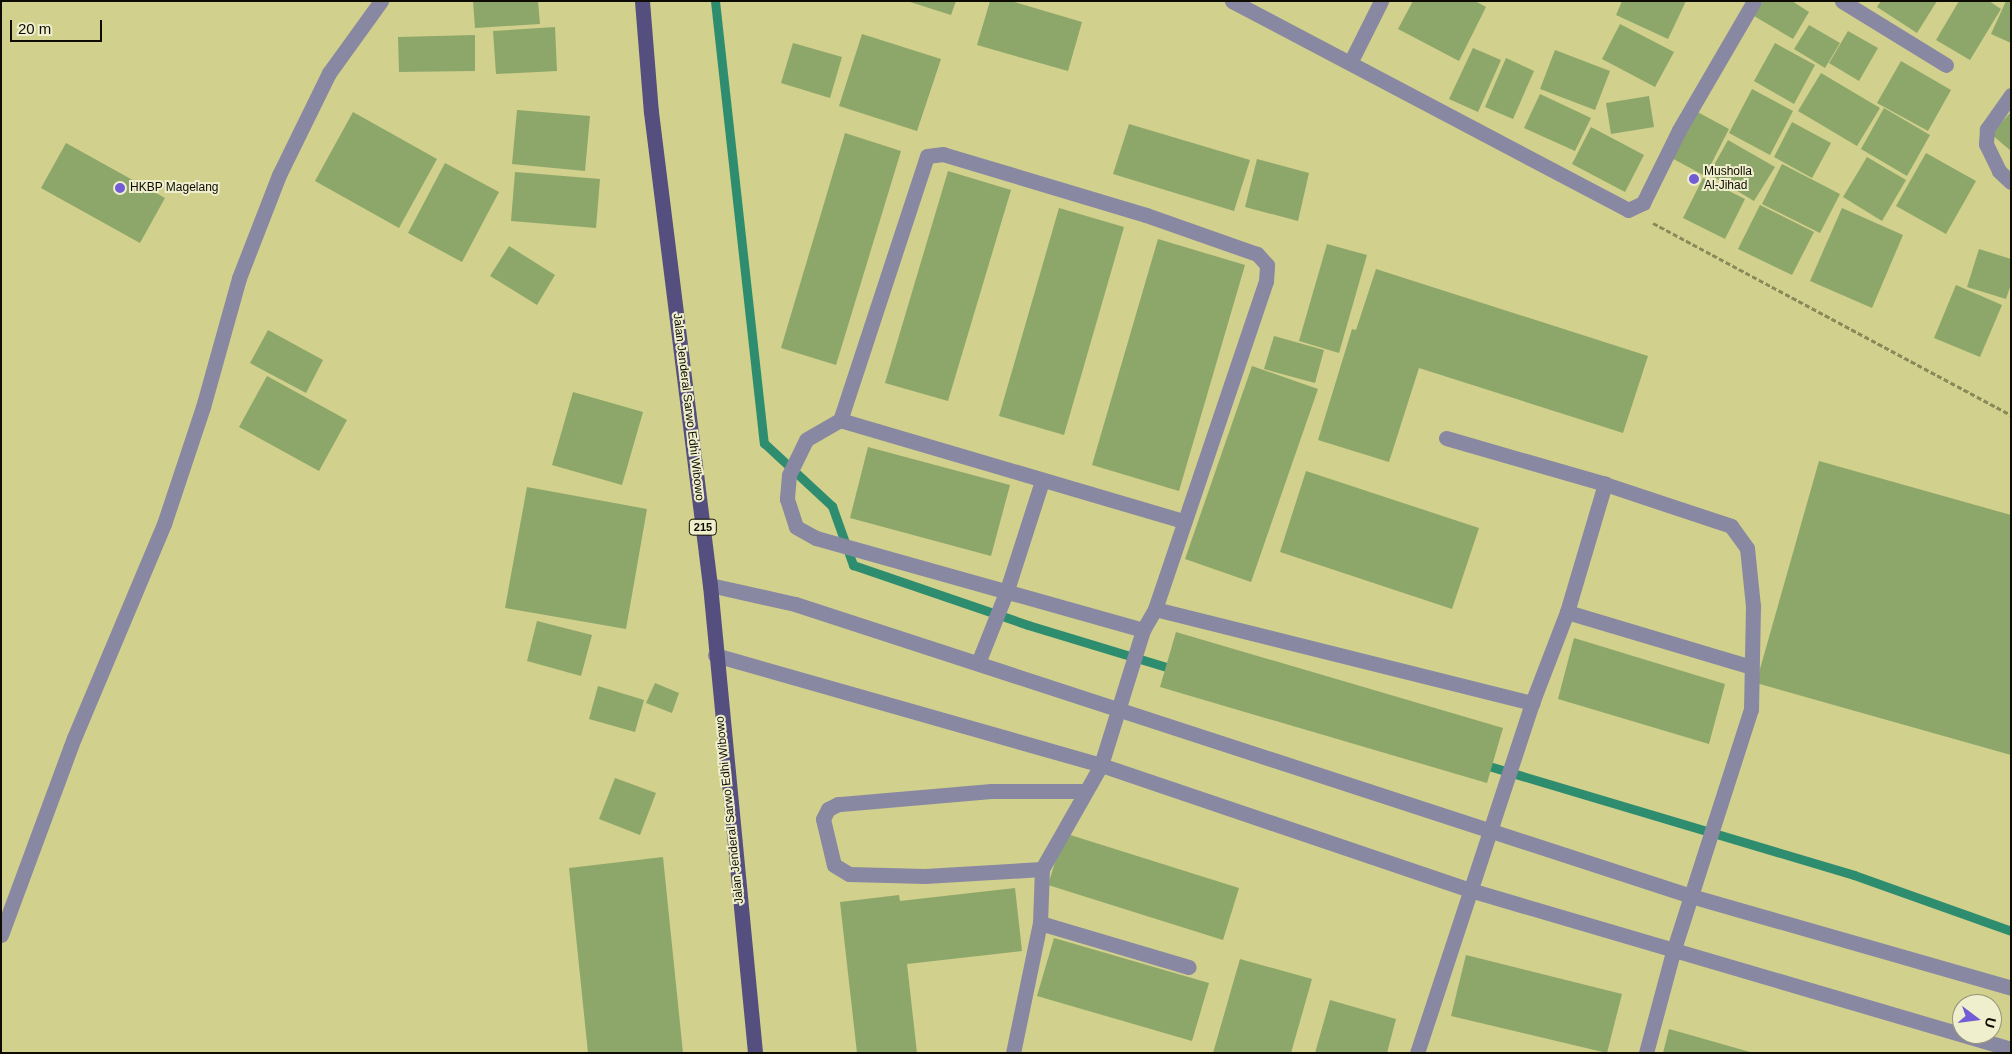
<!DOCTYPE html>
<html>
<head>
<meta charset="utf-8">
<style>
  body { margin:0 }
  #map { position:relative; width:2012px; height:1054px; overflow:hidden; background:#d1d08c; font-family:Helvetica,sans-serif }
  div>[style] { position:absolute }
  .stream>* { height:9px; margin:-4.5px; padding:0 4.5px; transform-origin:4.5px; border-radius:4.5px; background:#2f8d6f }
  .building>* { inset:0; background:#8da76a }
  .path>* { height:3px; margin-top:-1.5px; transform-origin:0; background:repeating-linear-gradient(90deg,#8a8959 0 5px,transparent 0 7.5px) }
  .minor>* { height:15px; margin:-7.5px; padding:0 7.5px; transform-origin:7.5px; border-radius:7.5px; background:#8988a3 }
  .major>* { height:15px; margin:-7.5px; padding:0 7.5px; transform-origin:7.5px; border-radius:7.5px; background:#544f7e }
  .dots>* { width:14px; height:14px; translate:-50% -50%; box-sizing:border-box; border:2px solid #efefcd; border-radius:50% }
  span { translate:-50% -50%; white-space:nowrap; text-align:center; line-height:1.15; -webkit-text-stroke:4px #efefcd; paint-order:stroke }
  .shield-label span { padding:1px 4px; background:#efefcd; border:1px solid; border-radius:4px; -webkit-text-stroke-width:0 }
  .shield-label { font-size:11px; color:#0e0c00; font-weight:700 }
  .poi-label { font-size:12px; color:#0e0c00 }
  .left { translate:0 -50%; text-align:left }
  .street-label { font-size:12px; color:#0e0c00 }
  .frame { position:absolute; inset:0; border:2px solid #0e0c00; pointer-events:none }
  .north { position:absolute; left:1952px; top:994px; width:50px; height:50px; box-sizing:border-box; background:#efefcd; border:1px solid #95947b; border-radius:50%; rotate:105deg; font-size:14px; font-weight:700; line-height:20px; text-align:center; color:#0e0c00 }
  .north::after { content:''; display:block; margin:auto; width:18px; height:22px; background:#735dd7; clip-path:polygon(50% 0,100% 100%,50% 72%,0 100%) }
  .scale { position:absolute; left:10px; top:20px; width:92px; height:22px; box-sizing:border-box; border:2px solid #0e0c00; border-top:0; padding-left:6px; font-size:15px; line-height:18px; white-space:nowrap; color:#0e0c00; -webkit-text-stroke:4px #efefcd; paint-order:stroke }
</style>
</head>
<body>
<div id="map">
  <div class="stream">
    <div style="left:715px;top:1px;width:445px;rotate:83.7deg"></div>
    <div style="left:764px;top:443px;width:93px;rotate:42.8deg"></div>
    <div style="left:832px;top:506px;width:63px;rotate:70.4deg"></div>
    <div style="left:853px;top:565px;width:185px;rotate:18.9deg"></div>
    <div style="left:1028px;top:625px;width:155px;rotate:16.9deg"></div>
    <div style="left:1482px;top:764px;width:388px;rotate:16.6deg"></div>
    <div style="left:1854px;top:875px;width:167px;rotate:19.6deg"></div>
  </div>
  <div class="building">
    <div style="clip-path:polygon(473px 1px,538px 1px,540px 24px,475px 28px)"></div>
    <div style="clip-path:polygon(907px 1px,956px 1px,951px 15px)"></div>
    <div style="clip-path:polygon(990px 1px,1011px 1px,1082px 22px,1068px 71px,977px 45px)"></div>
    <div style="clip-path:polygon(1413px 1px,1475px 1px,1486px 7px,1459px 61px,1398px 29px)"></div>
    <div style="clip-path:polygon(1622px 1px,1686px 1px,1668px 39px,1616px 15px)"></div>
    <div style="clip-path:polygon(1763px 1px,1792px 1px,1809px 12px,1793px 39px,1754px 16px)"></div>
    <div style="clip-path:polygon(1881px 1px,1937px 1px,1917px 33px,1877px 7px)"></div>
    <div style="clip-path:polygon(1959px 1px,1989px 1px,2001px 9px,1970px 60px,1936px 40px)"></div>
    <div style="clip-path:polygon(2006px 1px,2011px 1px,2011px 43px,1991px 34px)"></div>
    <div style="clip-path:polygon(1620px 24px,1674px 52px,1655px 87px,1602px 59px)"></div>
    <div style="clip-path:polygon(1809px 25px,1840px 43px,1825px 68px,1794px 49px)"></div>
    <div style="clip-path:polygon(555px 27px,557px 71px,496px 74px,493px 31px)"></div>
    <div style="clip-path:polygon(1848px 31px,1878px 48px,1859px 81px,1829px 63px)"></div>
    <div style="clip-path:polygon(862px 34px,941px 59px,917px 131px,839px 106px)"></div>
    <div style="clip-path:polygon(475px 35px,475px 71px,399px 72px,398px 37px)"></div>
    <div style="clip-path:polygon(793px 43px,842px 57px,830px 98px,781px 83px)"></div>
    <div style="clip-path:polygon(1775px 43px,1815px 65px,1794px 104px,1754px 81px)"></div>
    <div style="clip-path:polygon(1473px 48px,1501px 60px,1478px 112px,1449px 99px)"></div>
    <div style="clip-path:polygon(1555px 50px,1610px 71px,1595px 110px,1540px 89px)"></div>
    <div style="clip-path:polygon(1506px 58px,1534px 71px,1513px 119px,1485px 107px)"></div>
    <div style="clip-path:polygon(1901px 61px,1951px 90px,1928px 131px,1877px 103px)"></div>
    <div style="clip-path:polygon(1821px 73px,1880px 108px,1857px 146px,1798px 111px)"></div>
    <div style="clip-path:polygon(1752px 89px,1793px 111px,1770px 155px,1729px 133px)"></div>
    <div style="clip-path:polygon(1540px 94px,1591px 118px,1575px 151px,1524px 128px)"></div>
    <div style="clip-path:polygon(1649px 96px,1654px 127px,1611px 134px,1606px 103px)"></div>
    <div style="clip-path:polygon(1884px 108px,1930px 135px,1907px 176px,1861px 149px)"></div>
    <div style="clip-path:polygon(1692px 109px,1729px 129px,1705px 176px,1668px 156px)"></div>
    <div style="clip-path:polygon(517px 110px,590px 116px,585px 171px,512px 164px)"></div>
    <div style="clip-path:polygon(353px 112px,437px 159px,399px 228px,315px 181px)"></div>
    <div style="clip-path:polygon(2011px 112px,2011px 151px,1991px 134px)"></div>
    <div style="clip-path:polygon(1792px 122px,1831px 143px,1812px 178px,1774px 157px)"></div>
    <div style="clip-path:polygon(1129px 124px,1250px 160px,1234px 211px,1113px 174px)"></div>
    <div style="clip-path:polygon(1591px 127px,1644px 155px,1625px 192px,1572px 164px)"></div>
    <div style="clip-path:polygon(845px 133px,901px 151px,836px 365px,781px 348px)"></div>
    <div style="clip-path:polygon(1728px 140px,1775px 167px,1754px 201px,1709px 174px)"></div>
    <div style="clip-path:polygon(66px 143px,165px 198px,140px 243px,41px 188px)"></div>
    <div style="clip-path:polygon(1926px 153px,1976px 181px,1946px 234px,1896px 206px)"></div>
    <div style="clip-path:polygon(1867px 157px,1906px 180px,1882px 221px,1843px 197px)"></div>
    <div style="clip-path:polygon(1257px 159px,1309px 173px,1298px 221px,1245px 207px)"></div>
    <div style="clip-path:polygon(445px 163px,499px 192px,462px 262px,408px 233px)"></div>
    <div style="clip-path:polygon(1782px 164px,1840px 194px,1820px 233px,1762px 204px)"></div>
    <div style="clip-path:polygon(948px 171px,1011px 190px,948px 401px,885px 383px)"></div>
    <div style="clip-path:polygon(515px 172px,600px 179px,596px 228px,511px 221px)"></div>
    <div style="clip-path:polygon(1703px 178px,1745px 199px,1725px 239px,1683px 218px)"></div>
    <div style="clip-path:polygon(1760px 205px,1814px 232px,1792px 275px,1738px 249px)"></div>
    <div style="clip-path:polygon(1059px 208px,1124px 227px,1064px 435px,999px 416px)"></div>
    <div style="clip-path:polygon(1842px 208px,1903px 235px,1872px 308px,1810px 281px)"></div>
    <div style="clip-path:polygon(1158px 239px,1245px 265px,1179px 491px,1092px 465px)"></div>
    <div style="clip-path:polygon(1327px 244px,1367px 255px,1339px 353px,1299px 341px)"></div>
    <div style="clip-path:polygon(509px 246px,555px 275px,537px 305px,490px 276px)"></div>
    <div style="clip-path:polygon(1979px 249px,2011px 259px,2011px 284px,2006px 299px,1967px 287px)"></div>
    <div style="clip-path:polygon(1376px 269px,1648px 356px,1623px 433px,1419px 368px,1389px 462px,1318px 440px,1352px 329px,1356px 330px)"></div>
    <div style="clip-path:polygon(1956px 285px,2002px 305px,1980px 357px,1934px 338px)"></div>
    <div style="clip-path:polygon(268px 330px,323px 360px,306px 393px,250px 363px)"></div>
    <div style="clip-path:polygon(1274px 336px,1324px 350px,1315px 383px,1264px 369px)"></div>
    <div style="clip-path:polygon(1252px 366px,1318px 389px,1251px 582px,1185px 559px)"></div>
    <div style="clip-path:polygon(267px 376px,347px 420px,319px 471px,239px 427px)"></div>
    <div style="clip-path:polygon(573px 392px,643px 412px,622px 485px,552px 465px)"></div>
    <div style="clip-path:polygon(868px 447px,1010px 485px,991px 556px,850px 518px)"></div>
    <div style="clip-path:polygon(1819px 461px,2011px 515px,2011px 755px,1756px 683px)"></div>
    <div style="clip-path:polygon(1306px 471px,1479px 528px,1452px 609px,1280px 552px)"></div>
    <div style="clip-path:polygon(527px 487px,647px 509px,626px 629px,505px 608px)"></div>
    <div style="clip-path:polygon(537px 621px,592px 635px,581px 676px,527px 661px)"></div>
    <div style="clip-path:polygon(1176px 632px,1503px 728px,1487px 783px,1160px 687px)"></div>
    <div style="clip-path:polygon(1574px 638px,1725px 684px,1709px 744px,1558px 699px)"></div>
    <div style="clip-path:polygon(655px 683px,679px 693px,672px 713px,646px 703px)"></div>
    <div style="clip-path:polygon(598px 686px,644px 700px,635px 732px,589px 719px)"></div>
    <div style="clip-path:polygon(615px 778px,656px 793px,640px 835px,599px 819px)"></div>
    <div style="clip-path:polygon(1064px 833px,1239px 888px,1223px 940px,1048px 885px)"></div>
    <div style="clip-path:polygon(663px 857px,683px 1053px,588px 1053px,569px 868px)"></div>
    <div style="clip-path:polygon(1015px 888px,1022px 951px,907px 964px,917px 1053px,857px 1053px,840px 902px,899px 895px,900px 901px)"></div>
    <div style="clip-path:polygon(1054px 938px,1209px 983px,1192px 1041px,1037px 996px)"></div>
    <div style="clip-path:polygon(1466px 955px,1622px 994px,1607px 1053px,1451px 1016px)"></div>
    <div style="clip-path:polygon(1240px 959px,1312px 979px,1291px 1053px,1213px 1053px)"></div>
    <div style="clip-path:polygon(1330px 1000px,1396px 1019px,1387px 1053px,1315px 1053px)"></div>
    <div style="clip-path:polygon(1669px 1029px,1750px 1052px,1750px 1053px,1663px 1053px)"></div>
  </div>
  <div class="path">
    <div style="left:1653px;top:223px;width:406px;rotate:28.2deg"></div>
  </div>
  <div class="minor">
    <div style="left:1232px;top:1px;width:448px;rotate:27.8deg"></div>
    <div style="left:1628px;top:210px;width:17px;rotate:-25deg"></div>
    <div style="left:1643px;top:203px;width:81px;rotate:-63.7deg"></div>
    <div style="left:1679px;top:130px;width:149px;rotate:-59.8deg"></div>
    <div style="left:1842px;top:1px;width:122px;rotate:31.6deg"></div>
    <div style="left:1351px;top:61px;width:67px;rotate:-63.4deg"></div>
    <div style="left:2011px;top:95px;width:42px;rotate:125.2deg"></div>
    <div style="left:1987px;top:129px;width:15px;rotate:94deg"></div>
    <div style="left:1986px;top:144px;width:30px;rotate:64deg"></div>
    <div style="left:1999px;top:171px;width:16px;rotate:43deg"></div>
    <div style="left:840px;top:420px;width:359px;rotate:16.4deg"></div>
    <div style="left:1446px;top:438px;width:166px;rotate:16.1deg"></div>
    <div style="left:710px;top:585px;width:87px;rotate:12.6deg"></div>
    <div style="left:795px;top:604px;width:942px;rotate:18.05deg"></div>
    <div style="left:1691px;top:896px;width:333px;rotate:16deg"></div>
    <div style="left:1155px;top:609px;width:389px;rotate:14deg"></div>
    <div style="left:1567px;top:612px;width:192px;rotate:16.6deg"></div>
    <div style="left:715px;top:655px;width:401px;rotate:15.9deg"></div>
    <div style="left:1101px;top:765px;width:390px;rotate:18.7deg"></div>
    <div style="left:1470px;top:890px;width:564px;rotate:16.38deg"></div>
    <div style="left:978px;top:663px;width:79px;rotate:-68.3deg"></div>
    <div style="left:1007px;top:590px;width:114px;rotate:-72.2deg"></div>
    <div style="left:1085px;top:791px;width:94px;rotate:180deg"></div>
    <div style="left:991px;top:791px;width:154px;rotate:175.1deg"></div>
    <div style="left:838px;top:804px;width:11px;rotate:153deg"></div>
    <div style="left:828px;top:809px;width:11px;rotate:117deg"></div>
    <div style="left:823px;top:819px;width:47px;rotate:76.6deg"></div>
    <div style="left:834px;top:865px;width:17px;rotate:31deg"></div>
    <div style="left:849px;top:874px;width:76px;rotate:1.5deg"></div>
    <div style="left:925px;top:876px;width:117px;rotate:-3.4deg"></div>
    <div style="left:1042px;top:869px;width:120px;rotate:-60.4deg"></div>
    <div style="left:1101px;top:765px;width:141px;rotate:-72.7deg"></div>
    <div style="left:1143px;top:630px;width:24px;rotate:-60deg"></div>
    <div style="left:1155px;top:609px;width:346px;rotate:-71.3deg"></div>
    <div style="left:1266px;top:281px;width:16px;rotate:-86deg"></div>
    <div style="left:1267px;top:265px;width:15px;rotate:-132deg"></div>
    <div style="left:1257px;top:254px;width:118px;rotate:-160.6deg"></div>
    <div style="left:1146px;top:215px;width:212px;rotate:-163.3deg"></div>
    <div style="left:943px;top:154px;width:16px;rotate:173deg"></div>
    <div style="left:927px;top:156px;width:278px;rotate:108.2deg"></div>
    <div style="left:840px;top:420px;width:39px;rotate:150deg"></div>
    <div style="left:806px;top:440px;width:39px;rotate:116deg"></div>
    <div style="left:789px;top:475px;width:24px;rotate:95deg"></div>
    <div style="left:787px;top:499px;width:29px;rotate:72deg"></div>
    <div style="left:796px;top:527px;width:23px;rotate:29deg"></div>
    <div style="left:816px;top:538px;width:340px;rotate:15.7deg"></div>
    <div style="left:1040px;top:923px;width:155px;rotate:16.5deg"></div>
    <div style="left:1px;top:935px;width:210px;rotate:-69.7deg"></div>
    <div style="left:74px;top:738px;width:232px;rotate:-67.2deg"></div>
    <div style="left:164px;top:524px;width:123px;rotate:-71.6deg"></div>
    <div style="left:203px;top:407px;width:134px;rotate:-74.4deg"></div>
    <div style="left:239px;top:278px;width:110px;rotate:-68.8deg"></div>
    <div style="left:279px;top:175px;width:114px;rotate:-63.9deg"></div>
    <div style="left:329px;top:73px;width:89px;rotate:-54.2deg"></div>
    <div style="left:1013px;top:1053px;width:133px;rotate:-78.3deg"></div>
    <div style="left:1040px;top:923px;width:54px;rotate:-87.9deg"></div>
    <div style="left:1417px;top:1053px;width:368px;rotate:-71.8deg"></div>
    <div style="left:1532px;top:703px;width:97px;rotate:-69deg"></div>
    <div style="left:1567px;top:612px;width:134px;rotate:-73.5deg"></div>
    <div style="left:1605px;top:484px;width:133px;rotate:18.4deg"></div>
    <div style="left:1731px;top:526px;width:27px;rotate:54deg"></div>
    <div style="left:1747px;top:548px;width:58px;rotate:84.1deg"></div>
    <div style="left:1753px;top:606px;width:103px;rotate:91.1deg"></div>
    <div style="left:1751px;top:709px;width:255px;rotate:107.8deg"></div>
    <div style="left:1673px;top:952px;width:105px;rotate:105deg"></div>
  </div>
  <div class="major">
    <div style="left:642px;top:1px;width:111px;rotate:85.4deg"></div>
    <div style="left:651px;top:112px;width:477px;rotate:82.9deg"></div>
    <div style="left:710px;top:585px;width:470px;rotate:84.5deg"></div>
  </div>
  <div class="dots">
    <div style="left:1694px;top:179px;background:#735dd7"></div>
    <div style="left:120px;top:188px;background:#735dd7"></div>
  </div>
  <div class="shield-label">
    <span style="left:703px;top:527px">215</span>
  </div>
  <div class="poi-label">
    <span class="left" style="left:1704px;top:179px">Musholla<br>Al-Jihad</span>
    <span class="left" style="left:130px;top:188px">HKBP Magelang</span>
  </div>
  <div class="street-label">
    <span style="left:688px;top:407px;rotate:83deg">Jalan Jenderal Sarwo Edhi Wibowo</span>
    <span style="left:730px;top:810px;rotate:-96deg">Jalan Jenderal Sarwo Edhi Wibowo</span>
  </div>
  <div class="frame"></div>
  <div class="north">U</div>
  <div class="scale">20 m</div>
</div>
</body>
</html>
